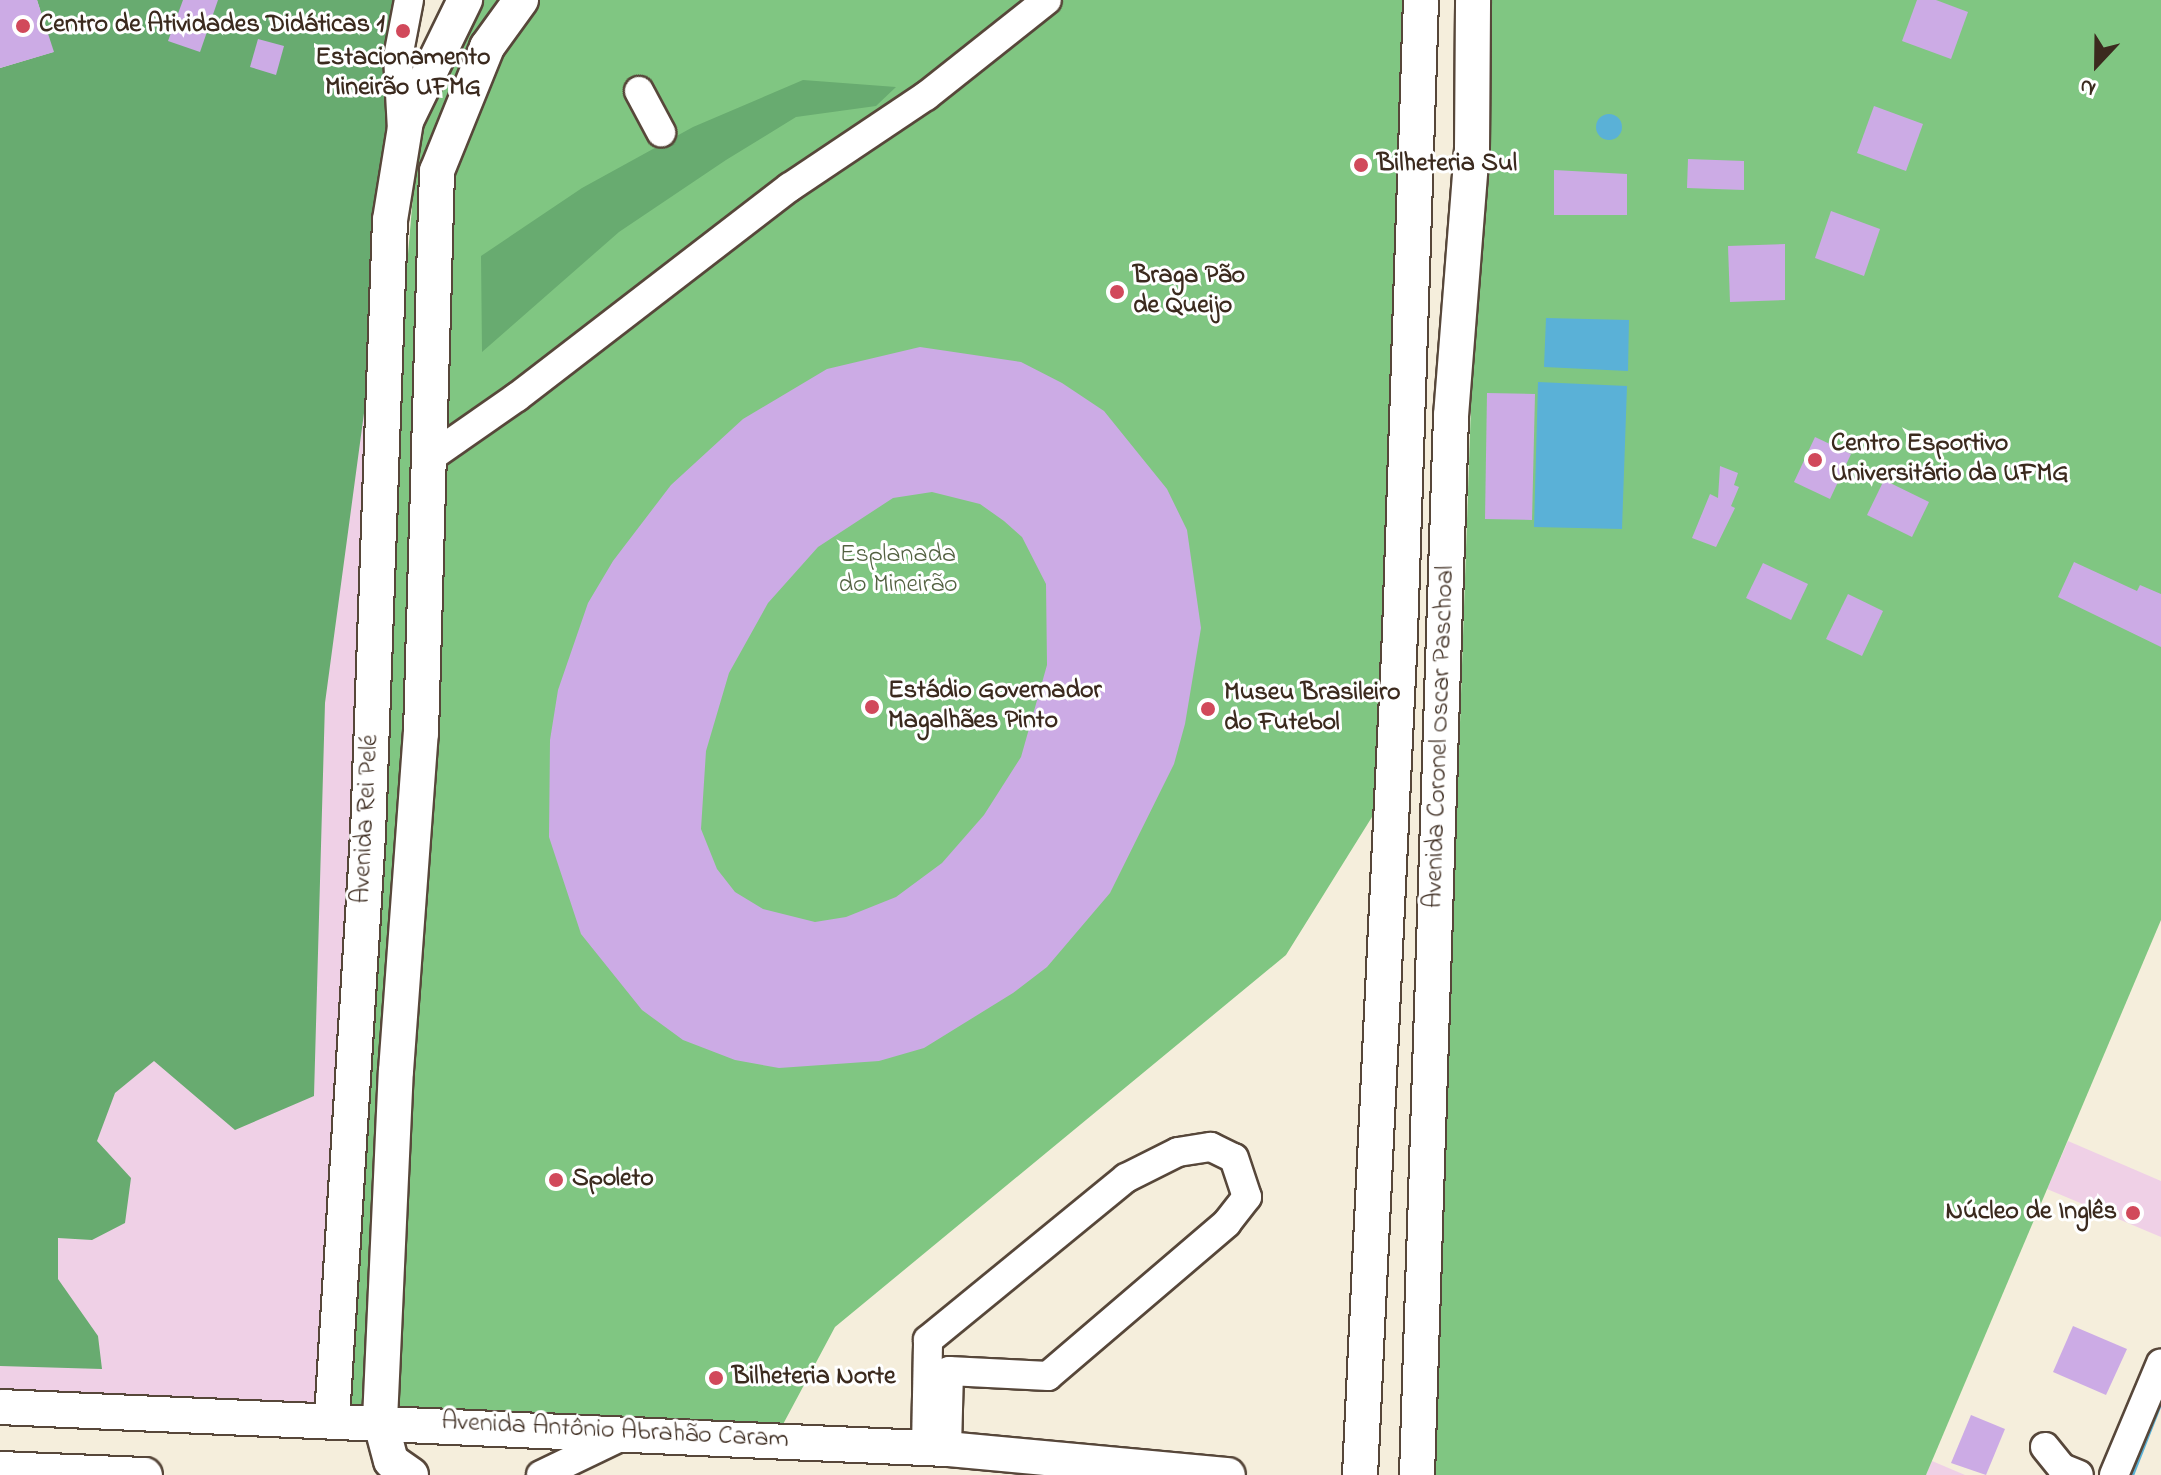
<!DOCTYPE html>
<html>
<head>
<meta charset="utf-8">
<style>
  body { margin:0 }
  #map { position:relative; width:2161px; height:1475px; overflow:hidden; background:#f5eedc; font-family:"Indie Flower",sans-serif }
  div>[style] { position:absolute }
  .built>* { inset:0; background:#efd0e6 }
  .green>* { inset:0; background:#80c682 }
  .forest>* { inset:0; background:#68ab70 }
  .water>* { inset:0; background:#5ab1d7 }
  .round { border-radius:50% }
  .stream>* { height:5px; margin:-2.5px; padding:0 2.5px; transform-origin:2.5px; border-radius:2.5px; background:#5ab1d7 }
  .building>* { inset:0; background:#ccabe5 }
  .roads { filter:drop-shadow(2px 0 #57473a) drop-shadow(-2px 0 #57473a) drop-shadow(0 2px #57473a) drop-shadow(0 -2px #57473a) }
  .minor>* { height:28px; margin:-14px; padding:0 14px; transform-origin:14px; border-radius:14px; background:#fff }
  .major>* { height:34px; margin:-17px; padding:0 17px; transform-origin:17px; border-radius:17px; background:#fff }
  .dots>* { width:22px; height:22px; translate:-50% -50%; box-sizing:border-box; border:4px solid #fff; border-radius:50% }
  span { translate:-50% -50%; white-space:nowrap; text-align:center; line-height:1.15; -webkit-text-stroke:6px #fff; paint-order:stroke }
  .poi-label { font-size:26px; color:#3b2a1e; font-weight:700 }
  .left { translate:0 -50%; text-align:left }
  .right { translate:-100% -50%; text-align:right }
  .park-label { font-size:26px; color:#536141 }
  .street-label { font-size:26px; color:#3b2a1e }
  .north { position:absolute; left:2057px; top:24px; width:80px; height:80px; -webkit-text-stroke:6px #fff; paint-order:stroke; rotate:202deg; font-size:22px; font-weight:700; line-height:32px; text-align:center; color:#3b2a1e }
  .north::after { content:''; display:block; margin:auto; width:28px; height:36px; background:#3b2a1e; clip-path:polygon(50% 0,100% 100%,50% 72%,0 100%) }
</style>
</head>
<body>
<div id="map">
  <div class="built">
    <div style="clip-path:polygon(0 0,425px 0,398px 58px,319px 1409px,0 1396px)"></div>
    <div style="clip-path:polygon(2068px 1141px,2161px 1181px,2161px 1237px,2047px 1189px)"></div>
    <div style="clip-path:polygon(1932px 1461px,1965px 1475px,1926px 1475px)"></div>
  </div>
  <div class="green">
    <div style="clip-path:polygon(483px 0,1433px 0,1410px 756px,1286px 955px,835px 1327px,765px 1458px,349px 1438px,388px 488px,418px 137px)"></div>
    <div style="clip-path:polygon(1485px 0,2161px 0,2161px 920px,1926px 1475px,1434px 1475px)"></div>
  </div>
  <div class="forest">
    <div style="clip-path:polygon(37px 0,396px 0,390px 220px,325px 703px,314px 1096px,235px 1130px,154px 1061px,115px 1093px,97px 1141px,131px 1178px,125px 1223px,92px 1240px,58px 1238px,58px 1279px,98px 1336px,102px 1369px,0 1366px,0 68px,53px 52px)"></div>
    <div style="clip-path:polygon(803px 80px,896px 87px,876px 106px,796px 117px,726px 160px,619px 232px,482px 352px,481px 256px,582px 188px,693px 127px)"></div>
  </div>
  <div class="water">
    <div class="round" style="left:1596px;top:114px;width:26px;height:26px"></div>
    <div style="clip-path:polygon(1546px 318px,1629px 320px,1628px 371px,1544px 367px)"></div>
    <div style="clip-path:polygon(1538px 382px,1627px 386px,1622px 529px,1534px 527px)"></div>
  </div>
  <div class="stream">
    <div style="left:2131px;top:1475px;width:82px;rotate:-68.5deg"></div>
  </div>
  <div class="building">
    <div style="clip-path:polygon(0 0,37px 0,54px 52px,0 68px)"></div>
    <div style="clip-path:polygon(183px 0,218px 0,200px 52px,168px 41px)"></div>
    <div style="clip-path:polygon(1917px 0,1936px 0,1968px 12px,1951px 59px,1902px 41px)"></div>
    <div style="clip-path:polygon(258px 39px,284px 46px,276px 75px,250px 67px)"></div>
    <div style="clip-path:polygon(1874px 106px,1923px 124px,1906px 171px,1857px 153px)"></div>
    <div style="clip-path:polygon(1688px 159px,1744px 161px,1744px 190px,1687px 188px)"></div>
    <div style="clip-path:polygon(1554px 170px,1627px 174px,1627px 215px,1554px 215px)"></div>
    <div style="clip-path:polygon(1831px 211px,1880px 229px,1864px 276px,1815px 258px)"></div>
    <div style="clip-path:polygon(1785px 244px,1785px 300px,1730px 302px,1728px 246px)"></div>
    <div style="clip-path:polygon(evenodd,920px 347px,1021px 362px,1062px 383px,1104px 411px,1167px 489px,1187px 530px,1201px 628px,1185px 724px,1174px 764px,1110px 893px,1047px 967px,1013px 993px,924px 1048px,879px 1061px,779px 1068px,735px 1060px,683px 1040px,642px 1010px,581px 934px,549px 837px,550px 740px,558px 690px,588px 603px,613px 561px,671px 485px,743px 419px,827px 369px,920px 347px,932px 492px,980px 504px,1004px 521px,1022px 537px,1046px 584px,1047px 665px,1021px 757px,984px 815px,942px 863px,896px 897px,846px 917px,815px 922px,763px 909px,735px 892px,717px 869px,701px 829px,706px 751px,729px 673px,768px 603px,818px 547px,893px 498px,932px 492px)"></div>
    <div style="clip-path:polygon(1487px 393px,1535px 394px,1532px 520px,1485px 519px)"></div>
    <div style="clip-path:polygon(1815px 437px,1851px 454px,1830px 499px,1794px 482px)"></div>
    <div style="clip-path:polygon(1720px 466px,1738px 473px,1734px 485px,1739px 487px,1731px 506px,1735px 508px,1716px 547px,1692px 538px,1710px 494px,1718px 498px)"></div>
    <div style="clip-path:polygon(1884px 480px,1929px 502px,1912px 537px,1867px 515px)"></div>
    <div style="clip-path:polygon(2074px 562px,2137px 591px,2140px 585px,2161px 594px,2161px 647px,2058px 597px)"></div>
    <div style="clip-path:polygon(1763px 563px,1808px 584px,1791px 620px,1746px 598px)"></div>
    <div style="clip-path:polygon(1848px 594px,1883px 611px,1862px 656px,1826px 639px)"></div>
    <div style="clip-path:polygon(2073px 1326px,2127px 1349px,2106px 1395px,2053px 1372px)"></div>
    <div style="clip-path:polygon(1971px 1415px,2005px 1429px,1986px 1475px,1951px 1463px)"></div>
  </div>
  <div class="roads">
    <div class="minor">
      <div style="left:639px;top:91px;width:47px;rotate:61.8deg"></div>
      <div style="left:402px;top:130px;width:73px;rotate:-93.1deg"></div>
      <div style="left:398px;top:57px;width:58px;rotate:-79.1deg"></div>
      <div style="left:428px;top:459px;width:108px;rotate:-34.9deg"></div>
      <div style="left:517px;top:397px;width:344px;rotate:-37.6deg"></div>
      <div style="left:790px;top:187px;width:164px;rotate:-33.8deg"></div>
      <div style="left:926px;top:96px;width:154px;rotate:-38.4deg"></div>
      <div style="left:2045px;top:1447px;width:27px;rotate:51deg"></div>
      <div style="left:2062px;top:1468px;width:18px;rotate:22deg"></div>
      <div style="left:926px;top:1448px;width:108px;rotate:-88.9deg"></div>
      <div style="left:928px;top:1340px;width:256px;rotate:-39.3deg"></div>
      <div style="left:1126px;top:1178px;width:58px;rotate:-26.6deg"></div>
      <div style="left:1178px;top:1152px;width:33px;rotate:-9deg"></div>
      <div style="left:1211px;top:1147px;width:25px;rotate:26deg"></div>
      <div style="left:1234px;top:1158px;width:41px;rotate:71.6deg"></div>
      <div style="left:1247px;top:1197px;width:33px;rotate:128deg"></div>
      <div style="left:1227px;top:1223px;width:235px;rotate:139.5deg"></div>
      <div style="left:1048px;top:1376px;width:99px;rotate:-177.1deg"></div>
      <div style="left:949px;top:1371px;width:78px;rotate:91.5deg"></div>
      <div style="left:541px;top:1475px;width:92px;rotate:-25.7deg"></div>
      <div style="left:2114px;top:1475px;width:121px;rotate:-67.2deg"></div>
    </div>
    <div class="major">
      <div style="left:0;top:1407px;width:948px;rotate:2.54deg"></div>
      <div style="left:947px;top:1449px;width:282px;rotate:5.3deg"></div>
      <div style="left:332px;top:1418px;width:585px;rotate:-86.47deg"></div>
      <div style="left:368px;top:834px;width:614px;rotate:-87.95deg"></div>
      <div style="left:390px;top:220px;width:100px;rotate:-80.8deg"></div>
      <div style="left:406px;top:121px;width:135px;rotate:-64deg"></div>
      <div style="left:0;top:1469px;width:145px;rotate:2.4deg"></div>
      <div style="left:411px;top:1475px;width:24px;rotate:-145deg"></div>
      <div style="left:391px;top:1461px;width:42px;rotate:-105deg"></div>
      <div style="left:380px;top:1420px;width:349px;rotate:-87.4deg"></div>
      <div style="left:396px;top:1071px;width:339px;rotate:-85.8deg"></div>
      <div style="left:421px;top:733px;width:562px;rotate:-88.37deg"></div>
      <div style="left:437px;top:171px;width:134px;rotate:-68deg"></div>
      <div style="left:487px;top:47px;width:58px;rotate:-54.1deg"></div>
      <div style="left:1360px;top:1475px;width:843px;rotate:-87.28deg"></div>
      <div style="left:1400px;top:633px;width:633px;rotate:-88.1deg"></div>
      <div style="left:1417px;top:1475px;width:1060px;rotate:-88.16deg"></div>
      <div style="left:1451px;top:416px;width:268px;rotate:-85.5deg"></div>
      <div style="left:1472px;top:149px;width:149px;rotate:-89.6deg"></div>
    </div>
  </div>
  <div class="dots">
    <div style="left:23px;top:26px;background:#d1495b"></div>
    <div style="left:403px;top:31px;background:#d1495b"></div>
    <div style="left:1361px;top:165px;background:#d1495b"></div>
    <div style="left:1117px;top:292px;background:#d1495b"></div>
    <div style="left:1815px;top:460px;background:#d1495b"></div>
    <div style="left:872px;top:707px;background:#d1495b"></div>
    <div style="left:1208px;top:709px;background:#d1495b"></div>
    <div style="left:556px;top:1180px;background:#d1495b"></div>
    <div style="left:2133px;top:1213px;background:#d1495b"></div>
    <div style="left:716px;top:1378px;background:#d1495b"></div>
  </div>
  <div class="poi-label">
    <span class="left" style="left:39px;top:26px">Centro de Atividades Didáticas 1</span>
    <span style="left:403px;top:74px">Estacionamento<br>Mineirão UFMG</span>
    <span class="left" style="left:1377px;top:165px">Bilheteria Sul</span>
    <span class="left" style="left:1133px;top:292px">Braga Pão<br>de Queijo</span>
    <span class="left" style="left:1831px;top:460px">Centro Esportivo<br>Universitário da UFMG</span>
    <span class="left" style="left:888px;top:707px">Estádio Governador<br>Magalhães Pinto</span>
    <span class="left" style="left:1224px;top:709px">Museu Brasileiro<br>do Futebol</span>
    <span class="left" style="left:572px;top:1180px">Spoleto</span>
    <span class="right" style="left:2117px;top:1213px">Núcleo de Inglês</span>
    <span class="left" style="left:732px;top:1378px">Bilheteria Norte</span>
  </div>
  <div class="park-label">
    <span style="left:898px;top:571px">Esplanada<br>do Mineirão</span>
  </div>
  <div class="street-label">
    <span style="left:1441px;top:737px;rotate:-88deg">Avenida Coronel Oscar Paschoal</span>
    <span style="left:367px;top:819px;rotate:-87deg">Avenida Rei Pelé</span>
    <span style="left:615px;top:1432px;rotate:3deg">Avenida Antônio Abrahão Caram</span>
  </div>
  <div class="north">N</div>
</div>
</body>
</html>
